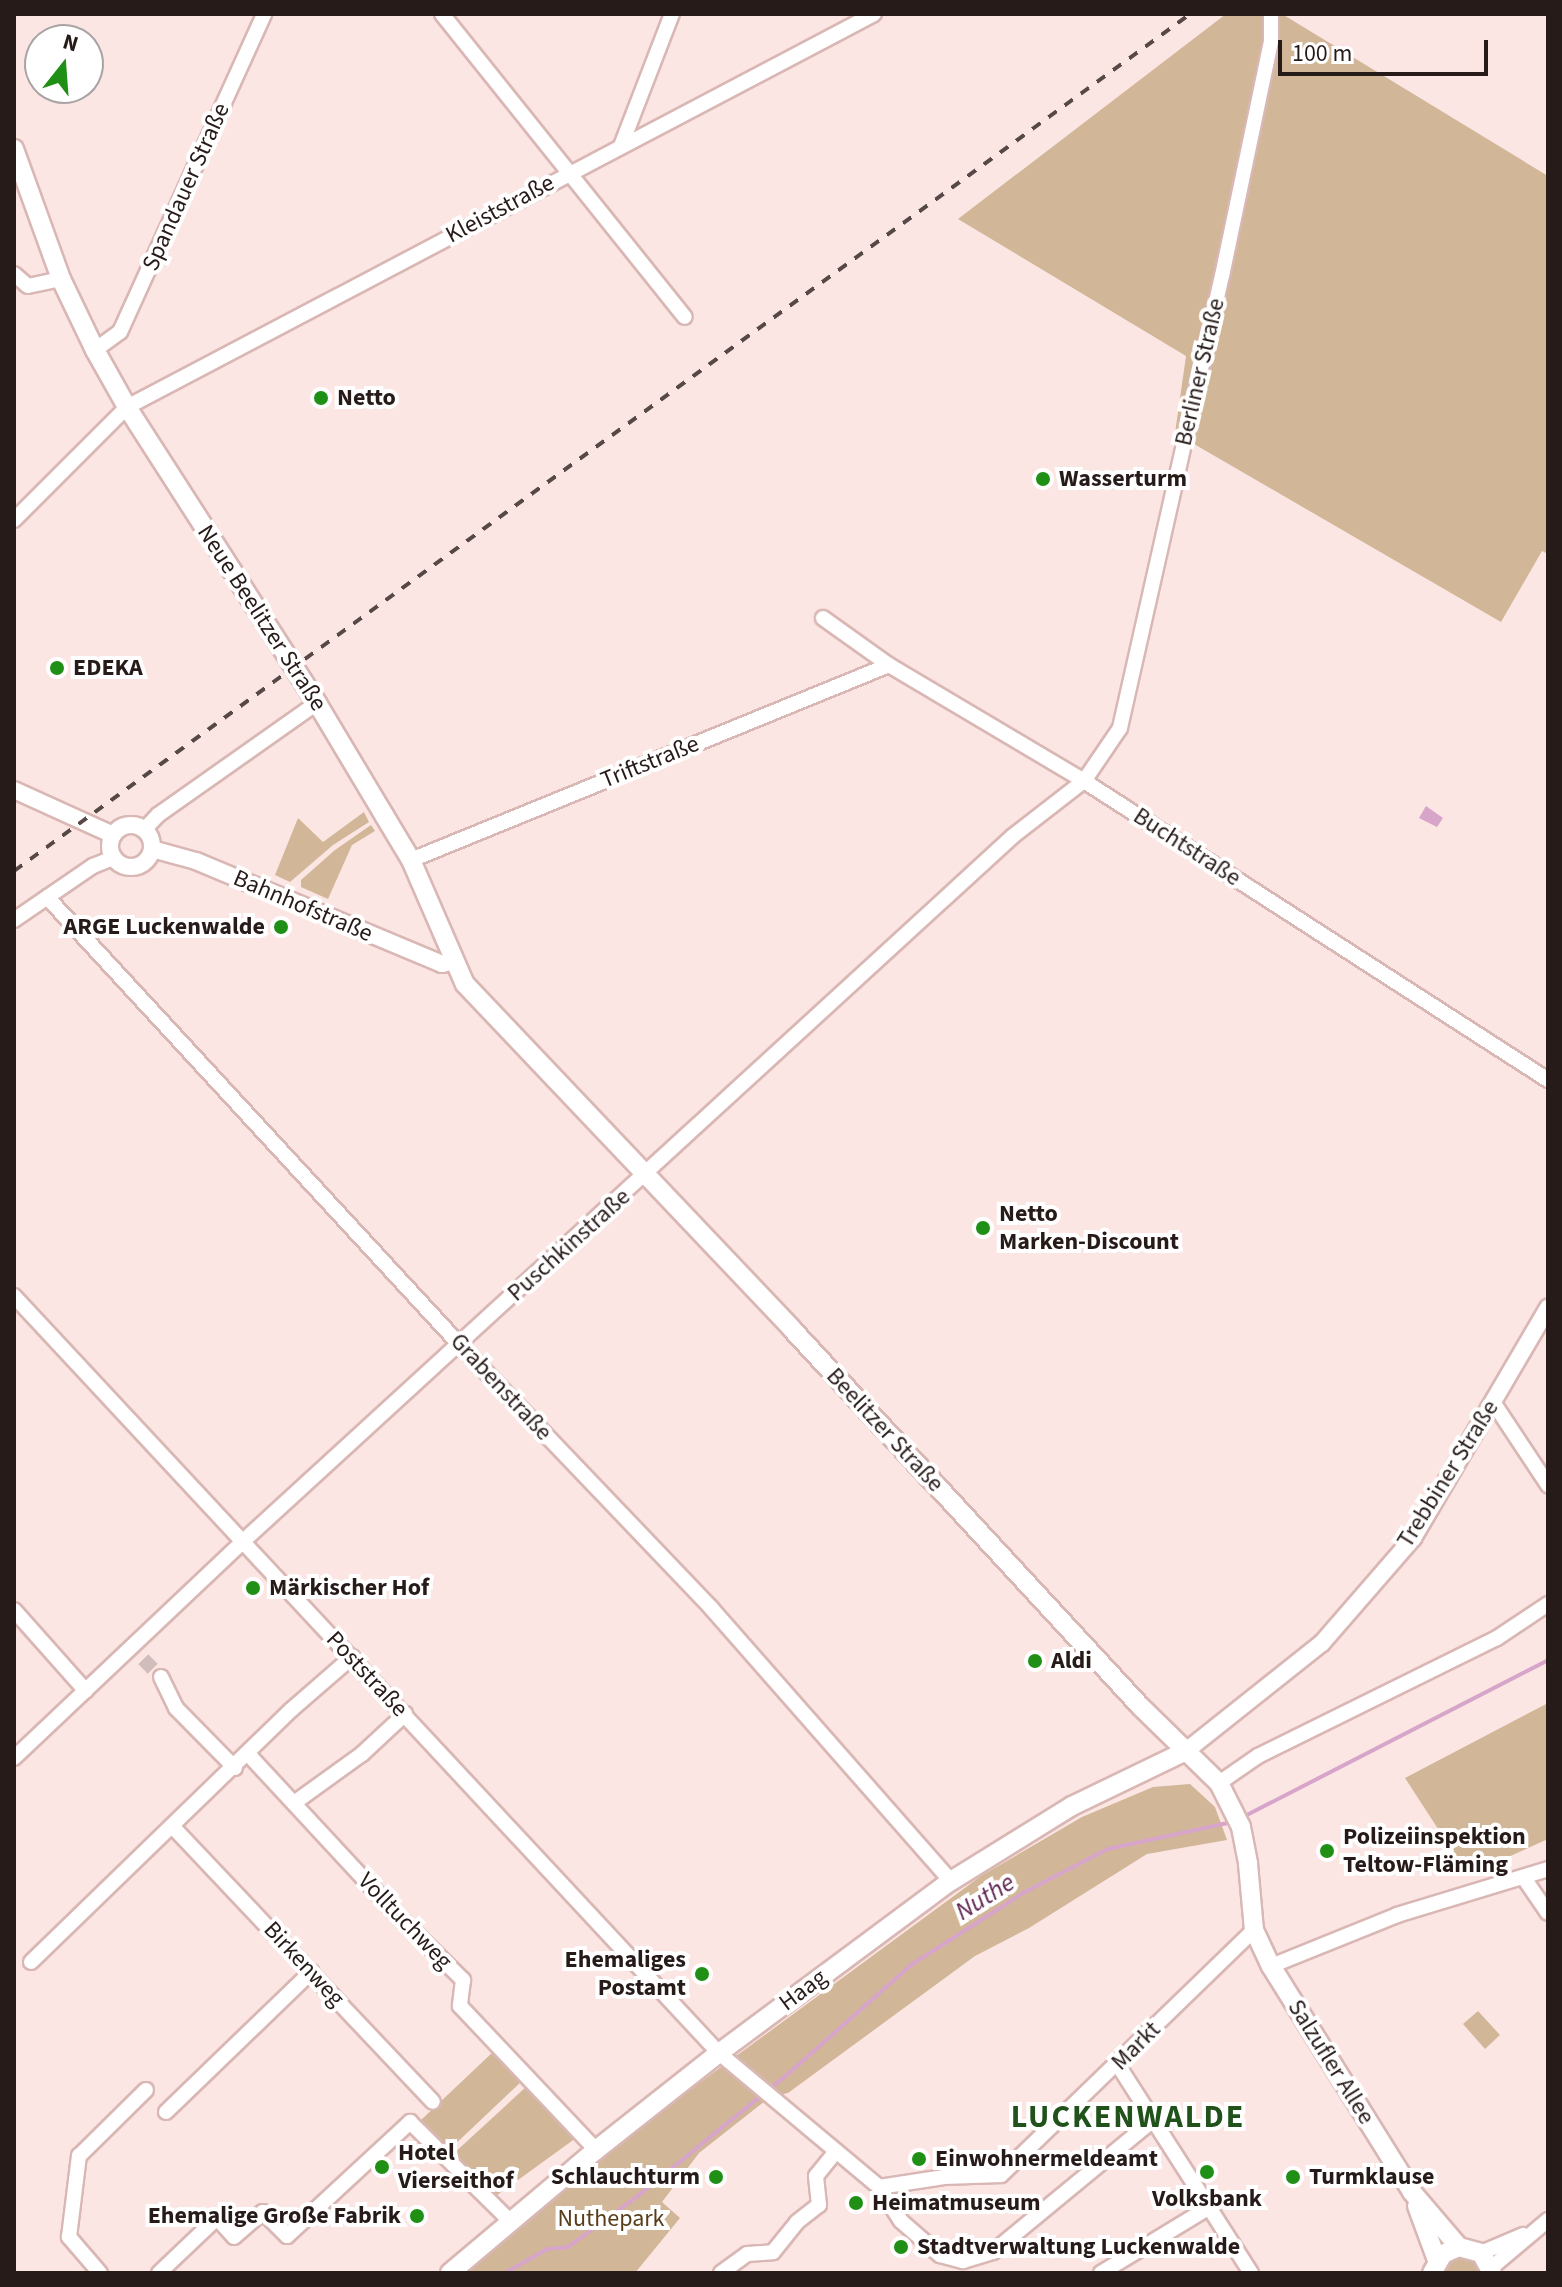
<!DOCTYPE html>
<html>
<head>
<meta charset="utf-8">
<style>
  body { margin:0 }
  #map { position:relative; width:1562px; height:2287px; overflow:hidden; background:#fbe6e4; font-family:"Source Sans 3",sans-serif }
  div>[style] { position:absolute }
  .green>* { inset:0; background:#d1b698 }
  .water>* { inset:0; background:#d8a5ca }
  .stream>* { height:4px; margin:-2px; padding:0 2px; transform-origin:2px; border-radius:2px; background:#d8a5ca }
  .minor-tunnel>* { height:14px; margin-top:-7px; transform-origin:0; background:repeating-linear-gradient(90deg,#d1bdbc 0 14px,transparent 0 21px) }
  .roads { filter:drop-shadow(2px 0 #d9b7b4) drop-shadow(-2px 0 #d9b7b4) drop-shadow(0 2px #d9b7b4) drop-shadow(0 -2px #d9b7b4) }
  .minor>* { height:14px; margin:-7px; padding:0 7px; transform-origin:7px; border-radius:7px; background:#fff }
  .tertiary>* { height:16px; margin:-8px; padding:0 8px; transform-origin:8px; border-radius:8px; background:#fff }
  .tertiary>.ring { margin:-8px; padding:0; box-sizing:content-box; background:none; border:16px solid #fff; border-radius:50% }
  .secondary>* { height:18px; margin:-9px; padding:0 9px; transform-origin:9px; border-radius:9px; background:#fff }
  .rail>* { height:4px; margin-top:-2px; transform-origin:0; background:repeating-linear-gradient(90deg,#564846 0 10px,transparent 0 20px) }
  .dots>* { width:22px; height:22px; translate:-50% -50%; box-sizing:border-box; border:4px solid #fff; border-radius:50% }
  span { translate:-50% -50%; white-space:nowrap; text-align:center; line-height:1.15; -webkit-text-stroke:8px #fff; paint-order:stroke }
  .street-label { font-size:24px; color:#271b1a }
  .poi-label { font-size:24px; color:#271b1a; font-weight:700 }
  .left { translate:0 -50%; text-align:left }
  .right { translate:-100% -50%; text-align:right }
  .park-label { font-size:24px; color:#593d19 }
  .water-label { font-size:26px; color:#612655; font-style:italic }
  .district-label { font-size:32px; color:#21521c; font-weight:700; letter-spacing:2px }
  .frame { position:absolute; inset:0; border:16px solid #271b1a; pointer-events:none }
  .north { position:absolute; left:24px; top:24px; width:80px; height:80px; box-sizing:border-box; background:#fff; border:2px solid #a9a4a3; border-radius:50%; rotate:17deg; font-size:22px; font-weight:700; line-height:32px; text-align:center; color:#271b1a }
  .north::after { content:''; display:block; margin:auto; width:28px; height:36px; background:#208f16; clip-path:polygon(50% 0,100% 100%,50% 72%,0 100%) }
  .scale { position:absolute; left:1278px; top:40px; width:210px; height:36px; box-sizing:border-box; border:4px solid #271b1a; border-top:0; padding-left:10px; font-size:24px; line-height:28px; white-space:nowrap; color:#271b1a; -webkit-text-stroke:6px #fff; paint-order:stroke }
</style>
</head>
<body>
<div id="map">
  <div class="green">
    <div style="clip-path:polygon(1226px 14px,1282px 14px,1548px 176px,1548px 554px,1542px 551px,1501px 622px,1175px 433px,1186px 356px,958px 219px)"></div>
    <div style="clip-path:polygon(364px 812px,369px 822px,333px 845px,290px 882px,275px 875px,298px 818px,323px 842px)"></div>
    <div style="clip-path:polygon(371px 825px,375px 831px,352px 845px,328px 899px,301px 887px,301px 880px,335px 850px)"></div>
    <div style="clip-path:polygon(1548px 1703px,1548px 1839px,1468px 1875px,1405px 1778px)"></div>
    <div style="clip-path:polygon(1190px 1784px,1215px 1807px,1227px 1840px,1147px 1854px,1029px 1928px,975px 1956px,788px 2093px,770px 2097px,699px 2153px,662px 2202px,680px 2218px,635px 2273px,464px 2273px,603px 2154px,981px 1876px,1082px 1817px,1153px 1787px)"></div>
    <div style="clip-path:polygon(1478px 2011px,1500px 2035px,1485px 2049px,1463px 2024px)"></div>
    <div style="clip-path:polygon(494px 2051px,522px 2081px,448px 2151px,420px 2121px)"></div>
    <div style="clip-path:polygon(527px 2086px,576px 2138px,493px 2198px,452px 2155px)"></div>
    <div style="clip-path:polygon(1459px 2255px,1472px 2257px,1485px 2273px,1440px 2273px,1442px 2266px)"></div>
  </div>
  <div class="water">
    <div style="clip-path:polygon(1426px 806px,1443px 818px,1437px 827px,1419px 818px)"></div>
  </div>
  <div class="stream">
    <div style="left:1243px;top:1817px;width:343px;rotate:-27.2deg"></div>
    <div style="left:505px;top:2273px;width:48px;rotate:-29.7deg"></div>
    <div style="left:547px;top:2249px;width:21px;rotate:-5deg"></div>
    <div style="left:568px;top:2247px;width:88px;rotate:-36.2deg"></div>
    <div style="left:639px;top:2195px;width:193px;rotate:-39.1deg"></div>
    <div style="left:789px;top:2073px;width:163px;rotate:-41.5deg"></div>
    <div style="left:911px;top:1965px;width:133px;rotate:-32.7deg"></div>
    <div style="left:1023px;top:1893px;width:96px;rotate:-27.4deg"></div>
    <div style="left:1108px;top:1849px;width:127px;rotate:-12.3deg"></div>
  </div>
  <div class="minor-tunnel">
    <div style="left:143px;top:1659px;width:25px;rotate:45deg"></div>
  </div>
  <div class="roads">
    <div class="minor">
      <div style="left:442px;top:14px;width:388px;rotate:51.3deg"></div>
      <div style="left:621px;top:146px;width:142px;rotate:-68.9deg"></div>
      <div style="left:14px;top:274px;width:18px;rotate:41deg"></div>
      <div style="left:28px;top:286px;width:34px;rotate:-12deg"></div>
      <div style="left:95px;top:350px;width:31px;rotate:-36deg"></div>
      <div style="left:120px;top:332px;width:349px;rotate:-65.6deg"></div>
      <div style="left:14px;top:520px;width:160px;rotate:-45deg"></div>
      <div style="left:127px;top:407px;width:844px;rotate:-27.75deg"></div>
      <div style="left:823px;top:618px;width:81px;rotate:35.5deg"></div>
      <div style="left:889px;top:665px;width:227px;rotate:30.7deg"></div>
      <div style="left:1084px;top:781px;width:552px;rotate:32.8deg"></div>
      <div style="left:144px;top:830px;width:21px;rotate:-47deg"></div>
      <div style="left:158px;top:815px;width:194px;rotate:-35.2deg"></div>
      <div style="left:411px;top:860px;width:516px;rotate:-22.19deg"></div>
      <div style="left:47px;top:897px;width:609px;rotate:47.33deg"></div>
      <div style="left:460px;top:1345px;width:364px;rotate:46.3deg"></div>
      <div style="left:711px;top:1608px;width:363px;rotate:48.7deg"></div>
      <div style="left:14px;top:920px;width:96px;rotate:-34.4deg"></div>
      <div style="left:93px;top:866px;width:22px;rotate:-22deg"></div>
      <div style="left:14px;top:1296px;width:1034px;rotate:47.04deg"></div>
      <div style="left:719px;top:2053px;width:209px;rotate:39.9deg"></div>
      <div style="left:879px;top:2187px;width:40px;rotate:57.1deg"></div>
      <div style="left:901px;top:2221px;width:52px;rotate:41.1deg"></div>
      <div style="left:940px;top:2255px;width:24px;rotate:15deg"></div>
      <div style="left:963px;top:2261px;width:31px;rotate:-17deg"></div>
      <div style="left:993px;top:2252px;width:207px;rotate:-39.5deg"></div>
      <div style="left:1493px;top:1402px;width:100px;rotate:56.5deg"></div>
      <div style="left:14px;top:1610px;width:108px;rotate:48.4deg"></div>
      <div style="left:161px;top:1677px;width:34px;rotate:64deg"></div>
      <div style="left:176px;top:1708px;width:84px;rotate:45.5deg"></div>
      <div style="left:249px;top:1755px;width:225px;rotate:47.2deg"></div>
      <div style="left:402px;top:1920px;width:86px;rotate:44.5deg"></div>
      <div style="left:463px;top:1980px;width:26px;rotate:97deg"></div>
      <div style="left:460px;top:2006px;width:198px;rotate:46.6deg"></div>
      <div style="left:14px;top:1758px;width:326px;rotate:-43.4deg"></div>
      <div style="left:251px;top:1534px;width:1033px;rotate:-42.49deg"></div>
      <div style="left:1013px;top:836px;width:90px;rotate:-37.8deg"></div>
      <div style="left:1084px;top:781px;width:64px;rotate:-55.8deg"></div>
      <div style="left:1120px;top:728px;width:463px;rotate:-77.3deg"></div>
      <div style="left:1222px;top:276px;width:239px;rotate:-78.2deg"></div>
      <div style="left:1271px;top:42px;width:28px;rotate:-90deg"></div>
      <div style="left:1219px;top:1783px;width:47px;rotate:-34.7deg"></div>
      <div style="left:1258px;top:1756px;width:267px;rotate:-26.3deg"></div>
      <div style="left:1497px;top:1638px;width:61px;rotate:-33.7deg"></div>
      <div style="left:294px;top:1803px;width:84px;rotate:-35.8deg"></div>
      <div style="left:362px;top:1754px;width:59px;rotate:-42.9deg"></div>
      <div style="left:173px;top:1827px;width:378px;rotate:46.6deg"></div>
      <div style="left:1524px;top:1878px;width:42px;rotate:55.6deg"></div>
      <div style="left:31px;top:1962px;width:362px;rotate:-44.1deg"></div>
      <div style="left:291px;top:1710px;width:81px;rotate:-41deg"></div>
      <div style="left:1271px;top:1966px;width:136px;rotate:-22deg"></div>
      <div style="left:1397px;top:1915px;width:158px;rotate:-16.9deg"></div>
      <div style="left:1118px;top:2065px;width:247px;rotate:57.4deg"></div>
      <div style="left:166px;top:2112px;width:202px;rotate:-44deg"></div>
      <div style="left:879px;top:2187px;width:66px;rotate:-8.7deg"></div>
      <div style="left:944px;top:2177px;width:57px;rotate:-2deg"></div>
      <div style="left:1001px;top:2175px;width:352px;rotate:-44.1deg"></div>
      <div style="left:1481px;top:2253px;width:46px;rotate:-23.2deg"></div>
      <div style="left:1491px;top:2268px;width:75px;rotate:-40.1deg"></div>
      <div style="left:100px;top:2273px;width:48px;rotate:-130.7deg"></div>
      <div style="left:69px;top:2237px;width:82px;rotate:-83deg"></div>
      <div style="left:79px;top:2156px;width:94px;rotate:-44.6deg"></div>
      <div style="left:159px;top:2273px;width:80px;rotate:-43.5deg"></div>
      <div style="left:217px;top:2218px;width:25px;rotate:48deg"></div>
      <div style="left:234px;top:2237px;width:38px;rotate:-41deg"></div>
      <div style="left:263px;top:2212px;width:34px;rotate:45deg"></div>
      <div style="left:287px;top:2236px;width:168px;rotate:-42.8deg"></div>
      <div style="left:410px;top:2122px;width:142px;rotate:44.7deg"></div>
      <div style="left:721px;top:2273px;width:32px;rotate:-36deg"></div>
      <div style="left:747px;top:2254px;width:26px;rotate:-4deg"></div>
      <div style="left:773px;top:2252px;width:38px;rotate:-51deg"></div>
      <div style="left:797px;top:2222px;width:28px;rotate:-38deg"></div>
      <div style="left:819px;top:2205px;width:29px;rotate:-96deg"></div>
      <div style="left:816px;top:2176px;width:32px;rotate:-51deg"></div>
      <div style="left:1101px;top:2273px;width:129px;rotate:-31.3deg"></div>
    </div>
    <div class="tertiary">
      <div style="left:14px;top:790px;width:109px;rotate:24.4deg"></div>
      <div class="ring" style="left:110px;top:825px;width:26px;height:26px"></div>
      <div style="left:152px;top:849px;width:46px;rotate:15.3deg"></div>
      <div style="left:196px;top:861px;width:267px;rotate:22.7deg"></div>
      <div style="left:442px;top:964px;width:11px;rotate:-15deg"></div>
      <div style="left:1186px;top:1751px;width:174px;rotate:-38.5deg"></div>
      <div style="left:1322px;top:1643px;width:139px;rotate:-49.1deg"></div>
      <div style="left:1413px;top:1538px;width:267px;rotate:-59.6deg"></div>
    </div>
    <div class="secondary">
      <div style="left:14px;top:149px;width:138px;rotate:70.1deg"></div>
      <div style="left:61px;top:279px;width:79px;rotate:64.4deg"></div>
      <div style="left:95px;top:350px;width:65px;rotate:60.7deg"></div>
      <div style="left:127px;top:407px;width:352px;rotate:57.3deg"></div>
      <div style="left:317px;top:703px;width:131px;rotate:59.1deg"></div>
      <div style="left:384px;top:815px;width:52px;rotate:59deg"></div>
      <div style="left:411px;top:860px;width:135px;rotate:66.5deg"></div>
      <div style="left:465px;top:984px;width:474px;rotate:46.5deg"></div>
      <div style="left:791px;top:1328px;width:514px;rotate:47.28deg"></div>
      <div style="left:1140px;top:1706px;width:110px;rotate:44.3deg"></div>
      <div style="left:1219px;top:1783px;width:49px;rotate:63.4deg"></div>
      <div style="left:1241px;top:1827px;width:38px;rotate:79deg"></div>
      <div style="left:1248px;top:1864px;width:66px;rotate:84.8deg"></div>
      <div style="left:1254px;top:1930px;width:40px;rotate:65deg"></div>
      <div style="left:1271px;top:1966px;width:266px;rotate:58deg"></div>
      <div style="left:1412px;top:2192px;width:72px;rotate:49.5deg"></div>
      <div style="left:1417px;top:2206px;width:58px;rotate:69.7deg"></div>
      <div style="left:450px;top:2273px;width:191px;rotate:-40.1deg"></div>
      <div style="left:596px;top:2150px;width:157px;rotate:-38.3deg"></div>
      <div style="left:719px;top:2053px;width:289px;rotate:-36.6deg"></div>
      <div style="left:951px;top:1881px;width:142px;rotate:-31.8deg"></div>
      <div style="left:1072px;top:1806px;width:127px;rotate:-25.8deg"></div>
      <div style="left:1432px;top:2273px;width:22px;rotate:-60deg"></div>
      <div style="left:1443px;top:2254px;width:17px;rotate:-24deg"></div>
      <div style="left:1459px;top:2247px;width:23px;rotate:15deg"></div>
      <div style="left:1481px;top:2253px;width:23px;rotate:61deg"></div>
    </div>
  </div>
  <div class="rail">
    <div style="left:14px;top:871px;width:1455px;rotate:-36.08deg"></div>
  </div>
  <div class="dots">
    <div style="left:321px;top:398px;background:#208f16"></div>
    <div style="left:1043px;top:479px;background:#208f16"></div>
    <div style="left:57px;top:668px;background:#208f16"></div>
    <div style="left:281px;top:927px;background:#208f16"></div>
    <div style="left:983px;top:1228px;background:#208f16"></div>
    <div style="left:253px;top:1588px;background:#208f16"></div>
    <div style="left:1035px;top:1661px;background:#208f16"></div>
    <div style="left:1327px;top:1851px;background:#208f16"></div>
    <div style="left:702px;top:1974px;background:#208f16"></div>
    <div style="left:919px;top:2159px;background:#208f16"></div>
    <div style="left:382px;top:2167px;background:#208f16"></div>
    <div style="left:1207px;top:2172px;background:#208f16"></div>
    <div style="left:716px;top:2177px;background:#208f16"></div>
    <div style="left:1293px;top:2177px;background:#208f16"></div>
    <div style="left:856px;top:2203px;background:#208f16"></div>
    <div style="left:417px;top:2216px;background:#208f16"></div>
    <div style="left:901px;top:2247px;background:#208f16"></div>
  </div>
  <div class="street-label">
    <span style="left:186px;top:187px;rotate:-66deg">Spandauer Straße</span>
    <span style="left:500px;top:209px;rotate:-28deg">Kleiststraße</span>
    <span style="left:1200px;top:372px;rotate:-77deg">Berliner Straße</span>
    <span style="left:262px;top:618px;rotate:57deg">Neue Beelitzer Straße</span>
    <span style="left:650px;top:762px;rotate:-22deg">Triftstraße</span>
    <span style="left:1187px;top:847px;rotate:33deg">Buchtstraße</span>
    <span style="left:303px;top:906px;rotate:23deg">Bahnhofstraße</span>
    <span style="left:569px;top:1245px;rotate:-42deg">Puschkinstraße</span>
    <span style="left:501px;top:1387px;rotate:47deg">Grabenstraße</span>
    <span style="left:885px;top:1430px;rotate:47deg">Beelitzer Straße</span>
    <span style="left:1448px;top:1474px;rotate:-58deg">Trebbiner Straße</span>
    <span style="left:367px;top:1674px;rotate:47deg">Poststraße</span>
    <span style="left:405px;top:1921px;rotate:46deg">Volltuchweg</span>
    <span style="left:304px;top:1964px;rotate:47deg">Birkenweg</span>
    <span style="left:803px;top:1990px;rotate:-37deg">Haag</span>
    <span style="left:1136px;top:2046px;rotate:-45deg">Markt</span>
    <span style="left:1331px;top:2062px;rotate:58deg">Salzufler Allee</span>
  </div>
  <div class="poi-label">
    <span class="left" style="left:337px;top:398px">Netto</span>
    <span class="left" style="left:1059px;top:479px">Wasserturm</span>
    <span class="left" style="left:73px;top:668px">EDEKA</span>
    <span class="right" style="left:265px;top:927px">ARGE Luckenwalde</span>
    <span class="left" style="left:999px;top:1228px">Netto<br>Marken-Discount</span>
    <span class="left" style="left:269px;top:1588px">Märkischer Hof</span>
    <span class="left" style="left:1051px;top:1661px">Aldi</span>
    <span class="left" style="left:1343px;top:1851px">Polizeiinspektion<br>Teltow-Fläming</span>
    <span class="right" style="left:686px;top:1974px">Ehemaliges<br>Postamt</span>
    <span class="left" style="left:398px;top:2167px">Hotel<br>Vierseithof</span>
    <span class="left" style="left:935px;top:2159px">Einwohnermeldeamt</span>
    <span class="right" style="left:700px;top:2177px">Schlauchturm</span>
    <span class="left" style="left:1309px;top:2177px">Turmklause</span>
    <span style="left:1207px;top:2199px">Volksbank</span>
    <span class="left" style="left:872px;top:2203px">Heimatmuseum</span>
    <span class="right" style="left:401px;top:2216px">Ehemalige Große Fabrik</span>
    <span class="left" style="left:917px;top:2247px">Stadtverwaltung Luckenwalde</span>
  </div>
  <div class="park-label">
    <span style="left:611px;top:2219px">Nuthepark</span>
  </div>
  <div class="water-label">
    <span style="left:985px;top:1897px;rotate:-32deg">Nuthe</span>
  </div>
  <div class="district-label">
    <span style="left:1128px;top:2117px">LUCKENWALDE</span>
  </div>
  <div class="frame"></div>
  <div class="north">N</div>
  <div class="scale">100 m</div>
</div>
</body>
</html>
